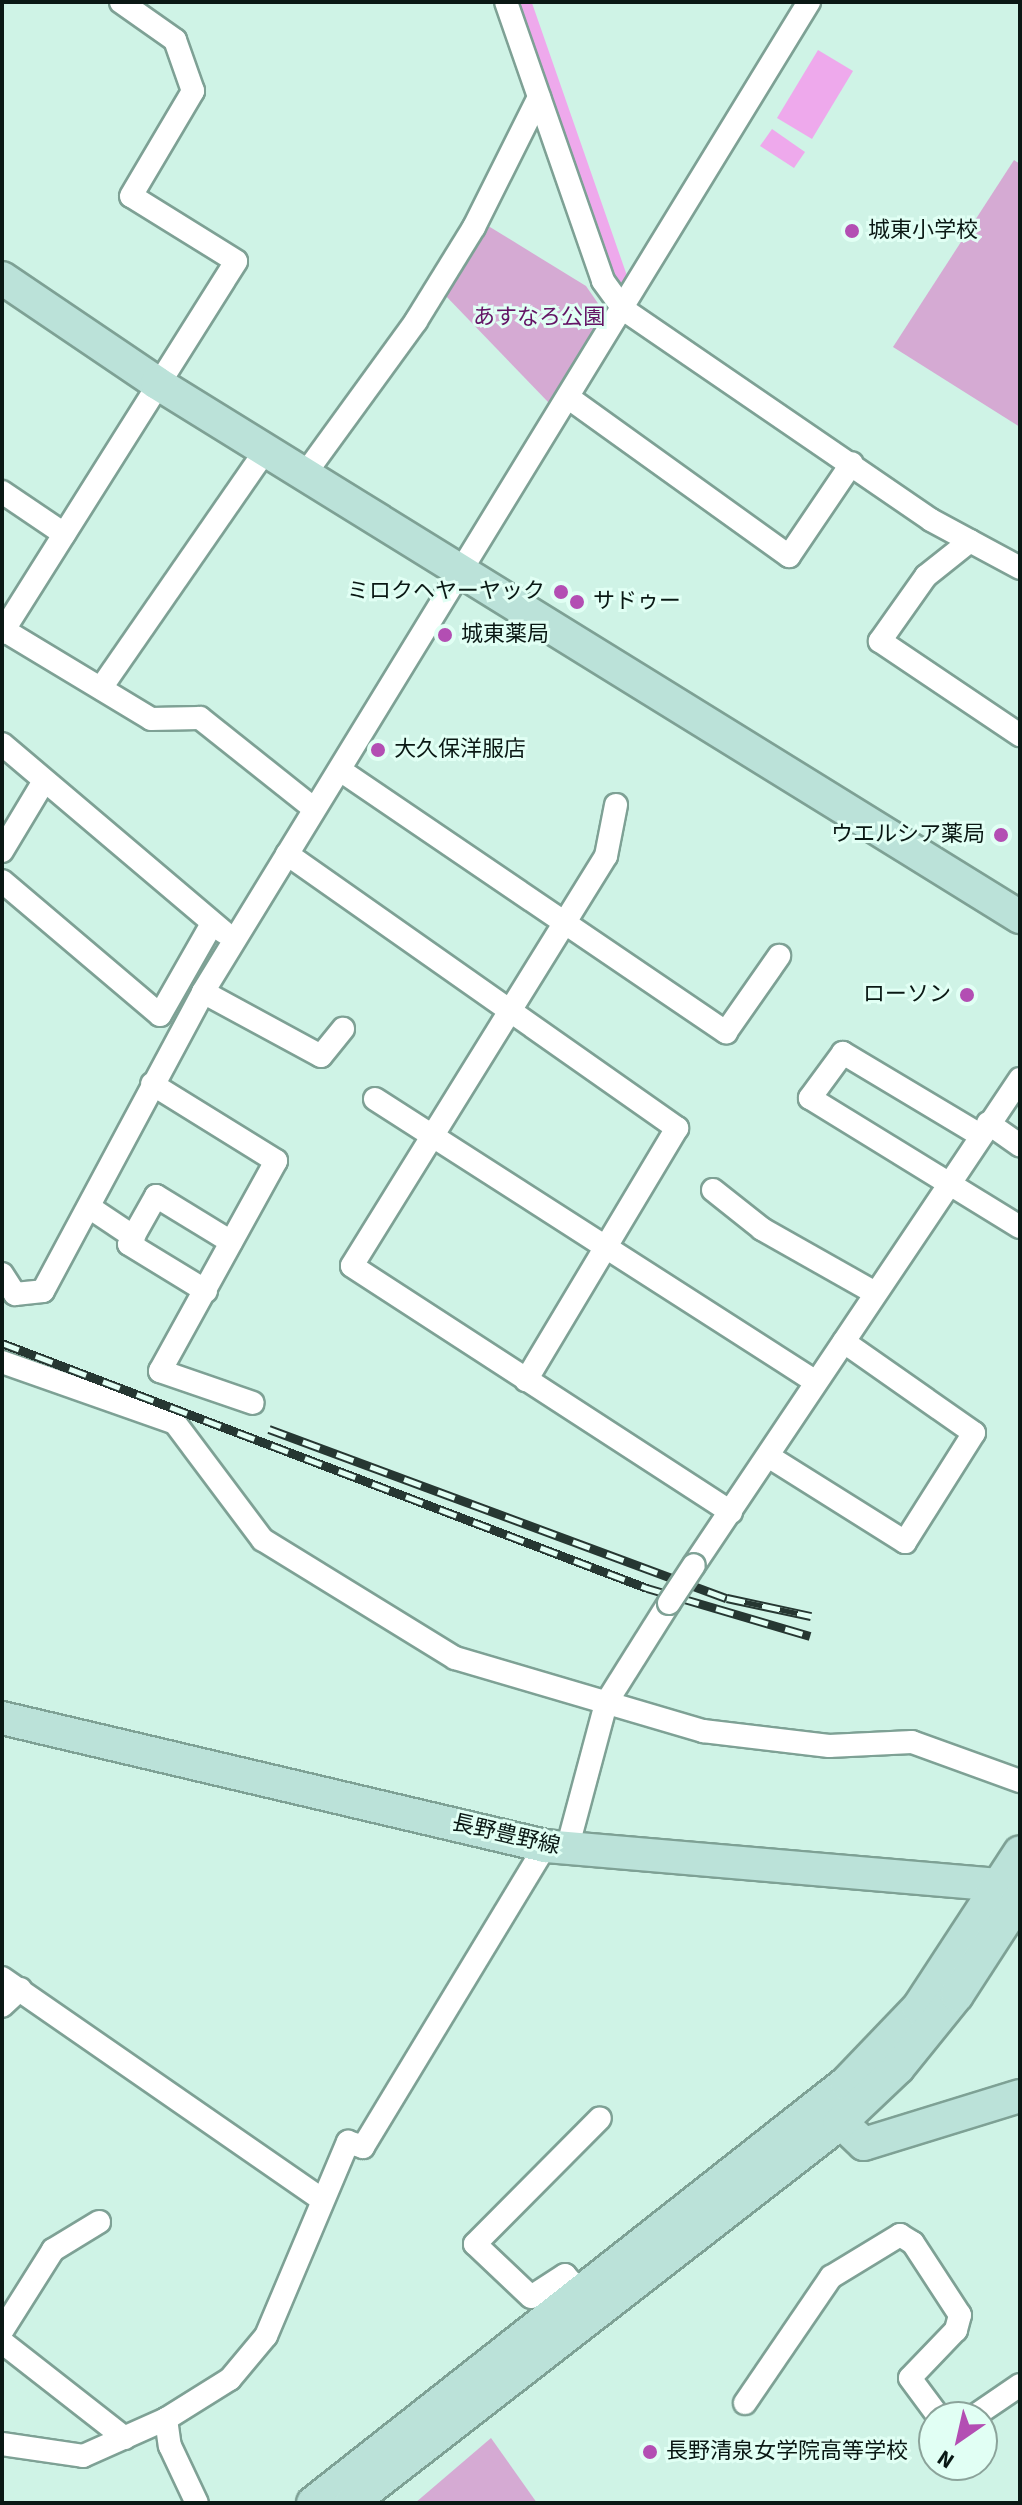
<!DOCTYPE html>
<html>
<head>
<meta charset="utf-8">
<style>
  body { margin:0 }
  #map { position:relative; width:1022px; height:2505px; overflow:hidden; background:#cff3e6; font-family:"Source Sans 3","Noto Sans JP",sans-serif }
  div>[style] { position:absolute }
  .green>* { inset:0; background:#d5aad3 }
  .water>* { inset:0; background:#eea9ec }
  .canal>* { height:22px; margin:-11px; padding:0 11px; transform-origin:11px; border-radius:11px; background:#eea9ec }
  .roads { filter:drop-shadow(2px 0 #7ea195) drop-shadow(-2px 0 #7ea195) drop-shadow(0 2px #7ea195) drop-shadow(0 -2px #7ea195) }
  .street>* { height:22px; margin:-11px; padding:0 11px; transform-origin:11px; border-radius:11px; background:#fff }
  .secondary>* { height:32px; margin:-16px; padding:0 16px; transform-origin:16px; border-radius:16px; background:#bbe2d9 }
  .rail>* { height:9px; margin-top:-4.5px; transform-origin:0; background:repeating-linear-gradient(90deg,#e1fff4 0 18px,#263732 0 36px); box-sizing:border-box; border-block:2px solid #263732 }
  .bridges { filter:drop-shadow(2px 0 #7ea195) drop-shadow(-2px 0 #7ea195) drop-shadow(0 2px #7ea195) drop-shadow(0 -2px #7ea195) }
  .street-bridge>* { height:22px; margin:-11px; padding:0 11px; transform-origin:11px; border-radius:11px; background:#fff }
  .dots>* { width:22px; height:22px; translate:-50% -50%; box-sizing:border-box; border:4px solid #e1fff4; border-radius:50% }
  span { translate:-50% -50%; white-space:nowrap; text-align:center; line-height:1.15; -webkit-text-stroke:6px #e1fff4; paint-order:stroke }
  .poi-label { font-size:22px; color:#0a1814 }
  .left { translate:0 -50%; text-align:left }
  .right { translate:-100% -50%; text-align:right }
  .park-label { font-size:22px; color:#641465 }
  .street-label { font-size:22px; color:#0a1814 }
  .frame { position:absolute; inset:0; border:4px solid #0a1814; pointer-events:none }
  .north { position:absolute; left:918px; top:2401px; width:80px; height:80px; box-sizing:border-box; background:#e1fff4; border:2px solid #8ba39a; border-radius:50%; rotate:214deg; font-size:22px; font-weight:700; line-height:32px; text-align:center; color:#0a1814 }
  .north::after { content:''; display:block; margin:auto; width:28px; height:36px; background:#b34eb3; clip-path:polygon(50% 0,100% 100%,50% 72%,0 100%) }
</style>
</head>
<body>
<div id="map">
  <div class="green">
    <div style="clip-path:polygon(1014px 160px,1020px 164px,1020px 427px,893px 347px)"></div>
    <div style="clip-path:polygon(485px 224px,586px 286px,604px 312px,549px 403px,443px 293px)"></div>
    <div style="clip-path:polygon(491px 2438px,537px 2503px,415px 2503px)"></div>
  </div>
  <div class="water">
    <div style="clip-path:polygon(818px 50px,853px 71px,812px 139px,777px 118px)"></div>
    <div style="clip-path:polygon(772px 129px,805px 152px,794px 168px,760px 146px)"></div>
  </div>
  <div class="canal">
    <div style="left:520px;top:2px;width:302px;rotate:70.8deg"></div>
  </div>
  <div class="roads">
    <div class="street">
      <div style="left:506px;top:2px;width:295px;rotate:70.8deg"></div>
      <div style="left:603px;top:281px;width:34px;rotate:54deg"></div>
      <div style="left:623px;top:309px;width:373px;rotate:34.4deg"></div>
      <div style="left:931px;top:520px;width:101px;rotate:28.3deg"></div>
      <div style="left:569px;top:398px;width:271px;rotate:35.7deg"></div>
      <div style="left:789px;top:556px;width:112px;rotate:-55.9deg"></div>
      <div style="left:305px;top:474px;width:189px;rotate:-54deg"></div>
      <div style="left:416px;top:321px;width:110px;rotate:-58.3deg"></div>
      <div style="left:474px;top:227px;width:145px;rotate:-63.4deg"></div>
      <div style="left:2px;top:492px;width:75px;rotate:34.1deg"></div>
      <div style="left:970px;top:541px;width:56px;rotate:141.5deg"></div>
      <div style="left:926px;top:576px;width:80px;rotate:125.3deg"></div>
      <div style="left:880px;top:641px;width:169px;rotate:33.9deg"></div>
      <div style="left:2px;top:629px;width:174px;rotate:31.1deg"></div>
      <div style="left:151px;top:719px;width:49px;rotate:-1.2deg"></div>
      <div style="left:200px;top:718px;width:144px;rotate:38.5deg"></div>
      <div style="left:2px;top:633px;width:439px;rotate:-57.8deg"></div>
      <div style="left:236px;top:261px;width:123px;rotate:-148.2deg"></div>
      <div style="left:131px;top:196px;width:122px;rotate:-59.4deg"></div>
      <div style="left:193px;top:91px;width:54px;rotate:-109.4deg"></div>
      <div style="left:175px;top:40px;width:66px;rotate:-144.9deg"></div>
      <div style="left:101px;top:688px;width:290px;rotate:-55.3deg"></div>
      <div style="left:2px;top:744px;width:291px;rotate:40.3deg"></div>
      <div style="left:340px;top:770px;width:467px;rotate:34.2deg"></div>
      <div style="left:726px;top:1032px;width:93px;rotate:-55.1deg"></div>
      <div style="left:616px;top:805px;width:52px;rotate:101.1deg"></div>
      <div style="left:606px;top:856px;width:482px;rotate:121.8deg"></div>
      <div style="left:352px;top:1266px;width:452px;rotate:33deg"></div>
      <div style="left:2px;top:851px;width:82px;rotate:-59deg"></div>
      <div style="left:287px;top:854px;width:477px;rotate:35.1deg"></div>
      <div style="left:677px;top:1128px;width:294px;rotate:120.9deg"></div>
      <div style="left:2px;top:881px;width:207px;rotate:40.3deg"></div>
      <div style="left:160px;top:1015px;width:105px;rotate:-60.3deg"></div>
      <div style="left:203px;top:992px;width:134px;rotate:28.5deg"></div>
      <div style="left:321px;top:1056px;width:35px;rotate:-51deg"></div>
      <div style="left:152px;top:1084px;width:146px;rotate:31.8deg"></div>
      <div style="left:276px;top:1161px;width:240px;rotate:118.9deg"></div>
      <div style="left:160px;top:1371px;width:98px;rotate:19deg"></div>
      <div style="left:375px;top:1099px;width:524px;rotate:32.69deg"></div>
      <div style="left:988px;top:1123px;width:39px;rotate:35deg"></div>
      <div style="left:980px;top:1135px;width:160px;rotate:-149.1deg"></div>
      <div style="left:843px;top:1053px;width:56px;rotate:126.3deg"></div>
      <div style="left:810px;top:1098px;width:246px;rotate:31.6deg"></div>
      <div style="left:713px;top:1190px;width:63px;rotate:38.5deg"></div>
      <div style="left:762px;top:1229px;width:130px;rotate:29.5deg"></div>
      <div style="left:89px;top:1207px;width:54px;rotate:33.7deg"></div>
      <div style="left:2px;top:1274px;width:24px;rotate:57deg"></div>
      <div style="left:15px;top:1294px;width:28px;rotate:-6deg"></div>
      <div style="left:43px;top:1291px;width:339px;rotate:-61.8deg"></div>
      <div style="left:203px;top:992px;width:1161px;rotate:-58.53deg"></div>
      <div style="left:206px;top:1291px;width:90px;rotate:-148.6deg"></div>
      <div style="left:129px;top:1244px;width:55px;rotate:-60.6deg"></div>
      <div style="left:156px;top:1196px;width:88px;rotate:31.5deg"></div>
      <div style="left:2px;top:1362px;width:183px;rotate:19.4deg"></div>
      <div style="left:175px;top:1423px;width:146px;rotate:53.1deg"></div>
      <div style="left:263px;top:1540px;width:225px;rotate:31.6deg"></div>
      <div style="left:455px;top:1658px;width:259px;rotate:16.4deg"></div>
      <div style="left:703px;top:1731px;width:127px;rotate:6.8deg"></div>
      <div style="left:829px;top:1746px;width:83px;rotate:-2.8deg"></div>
      <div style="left:912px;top:1742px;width:115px;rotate:19.9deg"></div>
      <div style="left:768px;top:1456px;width:162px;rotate:32.1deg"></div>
      <div style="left:905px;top:1542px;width:129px;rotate:-57.7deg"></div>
      <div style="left:974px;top:1433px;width:159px;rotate:-145deg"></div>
      <div style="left:694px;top:1565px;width:585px;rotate:-56.15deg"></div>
      <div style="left:567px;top:1849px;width:151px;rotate:-75deg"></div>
      <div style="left:606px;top:1703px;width:118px;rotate:-57.8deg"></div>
      <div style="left:2px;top:1978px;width:388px;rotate:34.7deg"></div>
      <div style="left:2px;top:2006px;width:25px;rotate:-43deg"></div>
      <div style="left:581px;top:2293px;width:24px;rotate:-132deg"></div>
      <div style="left:565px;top:2275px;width:40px;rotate:147.1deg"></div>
      <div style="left:531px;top:2297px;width:77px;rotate:-136.6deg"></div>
      <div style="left:475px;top:2244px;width:177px;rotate:-45.2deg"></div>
      <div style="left:2px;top:2331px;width:96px;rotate:-57.8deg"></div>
      <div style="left:53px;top:2250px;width:54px;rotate:-31.3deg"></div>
      <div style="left:2px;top:2342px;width:156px;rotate:38deg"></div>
      <div style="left:745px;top:2403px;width:153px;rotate:-55.7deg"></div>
      <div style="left:831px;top:2277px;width:81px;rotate:-31.3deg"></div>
      <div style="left:900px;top:2235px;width:15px;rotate:32deg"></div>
      <div style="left:913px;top:2243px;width:86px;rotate:56.9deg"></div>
      <div style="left:960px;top:2315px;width:16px;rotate:105deg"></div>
      <div style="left:956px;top:2330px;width:66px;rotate:133.8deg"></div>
      <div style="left:910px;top:2378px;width:49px;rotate:53.4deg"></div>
      <div style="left:973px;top:2417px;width:57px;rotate:-34.2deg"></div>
      <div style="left:166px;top:2419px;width:27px;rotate:82deg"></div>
      <div style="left:170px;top:2446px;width:63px;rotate:64.7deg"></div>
      <div style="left:2px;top:2444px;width:82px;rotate:8.4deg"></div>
      <div style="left:83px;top:2456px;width:91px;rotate:-24deg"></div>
      <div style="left:166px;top:2419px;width:75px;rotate:-32deg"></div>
      <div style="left:230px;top:2379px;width:56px;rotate:-50.1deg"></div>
      <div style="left:266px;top:2336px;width:211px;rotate:-67.1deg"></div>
      <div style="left:348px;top:2142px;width:16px;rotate:18deg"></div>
      <div style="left:363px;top:2147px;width:352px;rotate:-58.8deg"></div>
    </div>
    <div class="secondary">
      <div style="left:2px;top:278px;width:187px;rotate:34.1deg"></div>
      <div style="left:157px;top:383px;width:1015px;rotate:31.75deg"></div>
      <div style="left:2px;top:1718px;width:558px;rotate:13.26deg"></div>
      <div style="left:545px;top:1846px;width:477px;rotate:4.9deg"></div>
      <div style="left:826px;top:2108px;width:52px;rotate:43.5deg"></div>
      <div style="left:864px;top:2144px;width:163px;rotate:-17.1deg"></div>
      <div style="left:313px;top:2503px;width:679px;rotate:-38.24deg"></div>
      <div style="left:846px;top:2083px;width:104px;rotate:-46.2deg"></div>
      <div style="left:918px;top:2008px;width:186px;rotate:-56.8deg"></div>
      <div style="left:351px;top:2503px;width:618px;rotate:-37.83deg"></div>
      <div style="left:839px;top:2124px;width:81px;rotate:-43.5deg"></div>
      <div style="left:898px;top:2068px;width:94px;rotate:-51.1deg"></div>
      <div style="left:957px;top:1995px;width:116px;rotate:-57deg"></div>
    </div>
  </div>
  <div class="rail">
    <div style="left:2px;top:1343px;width:690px;rotate:20.8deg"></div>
    <div style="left:647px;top:1588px;width:170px;rotate:16.4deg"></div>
    <div style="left:269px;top:1429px;width:488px;rotate:20.3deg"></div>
    <div style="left:727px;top:1598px;width:86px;rotate:12.1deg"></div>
  </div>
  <div class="bridges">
    <div class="street-bridge">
      <div style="left:669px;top:1603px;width:45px;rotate:-56.7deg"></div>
    </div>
  </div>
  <div class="dots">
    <div style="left:852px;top:231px;background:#b34eb3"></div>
    <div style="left:561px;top:592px;background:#b34eb3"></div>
    <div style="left:577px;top:602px;background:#b34eb3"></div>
    <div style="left:445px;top:635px;background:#b34eb3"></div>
    <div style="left:378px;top:750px;background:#b34eb3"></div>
    <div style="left:1001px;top:835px;background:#b34eb3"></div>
    <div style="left:967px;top:995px;background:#b34eb3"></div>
    <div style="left:650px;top:2452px;background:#b34eb3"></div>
  </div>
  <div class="poi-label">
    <span class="left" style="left:868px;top:231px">城東小学校</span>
    <span class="right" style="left:545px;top:592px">ミロクヘヤーヤック</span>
    <span class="left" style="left:593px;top:602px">サドゥー</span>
    <span class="left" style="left:461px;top:635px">城東薬局</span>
    <span class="left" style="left:394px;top:750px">大久保洋服店</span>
    <span class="right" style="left:985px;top:835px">ウエルシア薬局</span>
    <span class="right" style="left:951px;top:995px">ローソン</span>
    <span class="left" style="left:666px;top:2452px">長野清泉女学院高等学校</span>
  </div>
  <div class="park-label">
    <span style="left:539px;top:318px">あすなろ公園</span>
  </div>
  <div class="street-label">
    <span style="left:506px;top:1835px;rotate:13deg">長野豊野線</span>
  </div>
  <div class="frame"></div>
  <div class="north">N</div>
</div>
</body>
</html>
